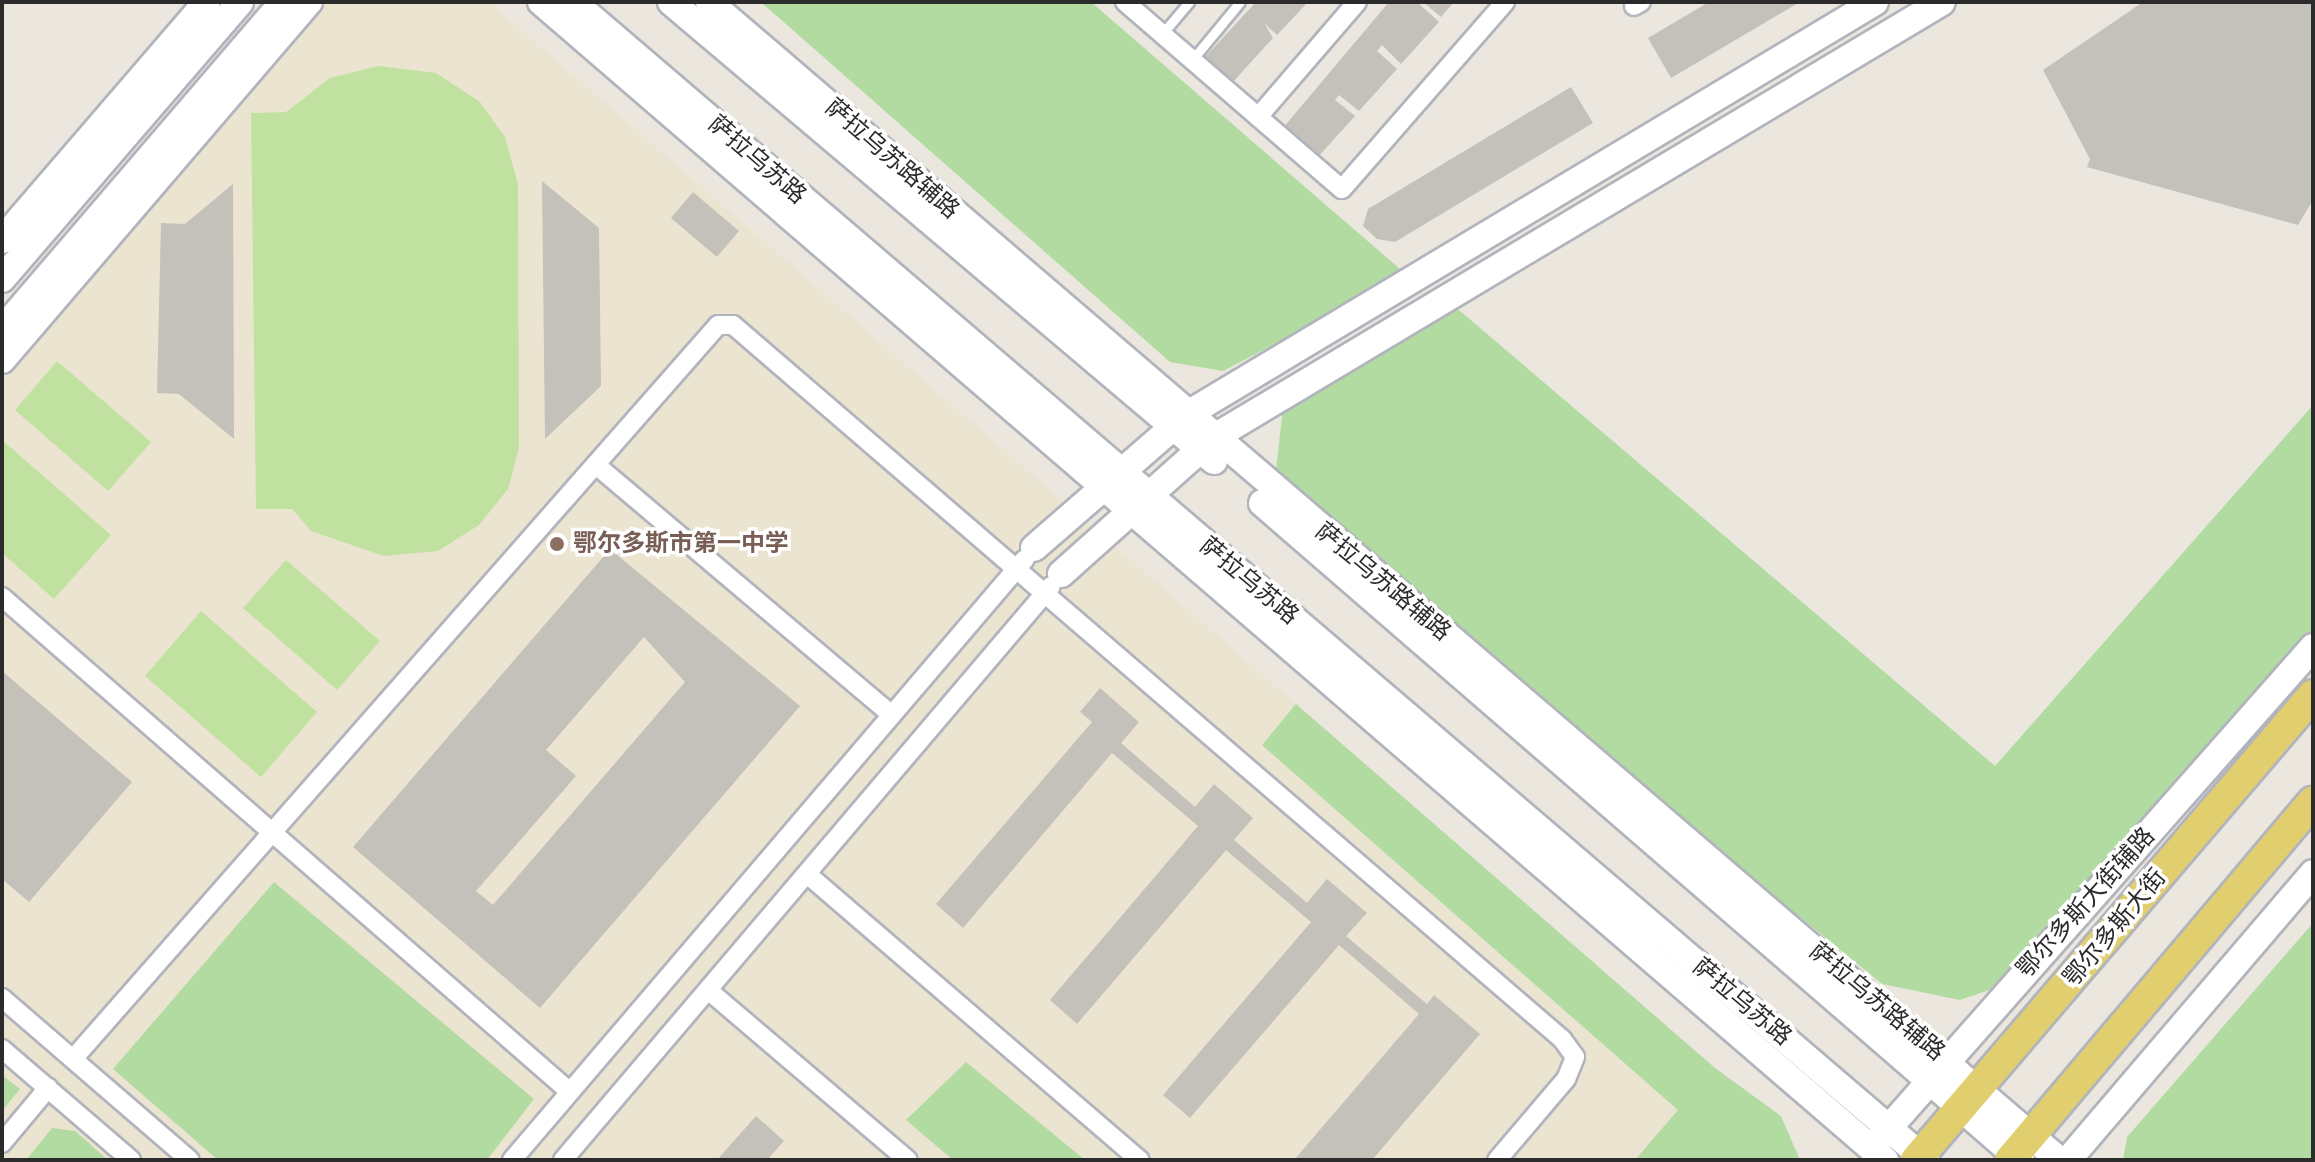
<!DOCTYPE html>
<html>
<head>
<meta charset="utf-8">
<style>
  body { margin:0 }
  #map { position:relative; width:2315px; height:1162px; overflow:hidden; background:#ebe7df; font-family:"Fira Sans Condensed","Noto Sans SC",sans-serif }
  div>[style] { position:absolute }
  .education>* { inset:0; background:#ebe4d1 }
  .green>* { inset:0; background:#b2dba2 }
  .pitch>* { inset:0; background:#c0e19f }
  .building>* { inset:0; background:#c4c1ba }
  .roads { filter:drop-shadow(2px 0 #b2b4bd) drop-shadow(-2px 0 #b2b4bd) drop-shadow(0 2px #b2b4bd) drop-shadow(0 -2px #b2b4bd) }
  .lane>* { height:9px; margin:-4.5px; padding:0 4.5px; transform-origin:4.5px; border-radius:4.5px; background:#fff }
  .street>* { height:18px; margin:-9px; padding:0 9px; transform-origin:9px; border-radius:9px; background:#fff }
  .secondary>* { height:26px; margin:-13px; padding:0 13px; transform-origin:13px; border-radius:13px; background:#fff }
  .primary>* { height:30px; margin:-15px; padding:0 15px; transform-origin:15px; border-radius:15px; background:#e0ce6f }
  .dots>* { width:22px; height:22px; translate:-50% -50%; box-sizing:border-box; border:4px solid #fff; border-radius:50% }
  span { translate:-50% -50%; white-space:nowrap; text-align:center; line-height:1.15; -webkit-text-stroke:7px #fff; paint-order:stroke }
  .street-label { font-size:24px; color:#2b2b2b }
  .education-label { font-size:24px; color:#785e54; font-weight:700 }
  .left { translate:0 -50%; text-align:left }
  .frame { position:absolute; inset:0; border:4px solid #2b2b2b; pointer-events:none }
</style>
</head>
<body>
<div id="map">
  <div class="education">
    <div style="clip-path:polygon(326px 2px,489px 2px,1715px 1068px,1635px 1160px,2px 1160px,2px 383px)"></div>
  </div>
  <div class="green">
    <div style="clip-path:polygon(761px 2px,1091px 2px,1407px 275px,1223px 371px,1170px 362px)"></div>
    <div style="clip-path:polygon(1453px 305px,1995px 766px,2313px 405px,2313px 635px,2012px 982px,1960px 1000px,1882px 984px,1274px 487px,1283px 408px)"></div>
    <div style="clip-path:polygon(1296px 704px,1715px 1068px,1781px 1116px,1800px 1160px,1635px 1160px,1678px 1110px,1262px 745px)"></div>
    <div style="clip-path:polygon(274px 882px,534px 1099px,487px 1160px,218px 1160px,113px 1069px)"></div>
    <div style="clip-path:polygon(2313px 923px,2313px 1160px,2123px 1160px,2127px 1137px)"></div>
    <div style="clip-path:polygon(966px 1062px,1085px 1160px,953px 1160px,906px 1120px)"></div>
    <div style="clip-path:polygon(2px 1075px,20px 1089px,2px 1111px)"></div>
    <div style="clip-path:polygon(52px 1128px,75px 1131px,108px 1160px,26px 1160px)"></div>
  </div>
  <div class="pitch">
    <div style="clip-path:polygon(378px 66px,436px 73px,480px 102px,505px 137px,518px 184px,519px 448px,508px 489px,479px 525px,438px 551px,384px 556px,311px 531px,292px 509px,256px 509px,251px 113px,286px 112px,330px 78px)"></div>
    <div style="clip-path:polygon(57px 361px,151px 442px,108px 491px,15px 410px)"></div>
    <div style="clip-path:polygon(2px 440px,111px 535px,54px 599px,2px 553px)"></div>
    <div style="clip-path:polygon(286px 560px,380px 641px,337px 690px,243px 608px)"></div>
    <div style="clip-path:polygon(201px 611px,317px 712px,261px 777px,145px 676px)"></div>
  </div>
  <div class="building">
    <div style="clip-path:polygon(1256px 2px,1308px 2px,1277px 35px,1264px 23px,1273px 38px,1232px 83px,1204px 58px)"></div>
    <div style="clip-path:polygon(1389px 2px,1417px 2px,1439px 22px,1401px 64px,1382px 45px,1377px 51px,1397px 69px,1359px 111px,1339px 95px,1335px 100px,1355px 116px,1317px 158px,1282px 129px)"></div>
    <div style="clip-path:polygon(1423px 2px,1454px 2px,1441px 17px)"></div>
    <div style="clip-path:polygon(1709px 2px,1800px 2px,1671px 78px,1648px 38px)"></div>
    <div style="clip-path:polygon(2143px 2px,2313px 2px,2313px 200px,2298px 225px,2087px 167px,2090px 159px,2043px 70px)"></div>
    <div style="clip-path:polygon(1571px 87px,1593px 123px,1395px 242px,1377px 239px,1363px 226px,1368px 209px)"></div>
    <div style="clip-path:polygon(542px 181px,599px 228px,601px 386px,545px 439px)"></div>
    <div style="clip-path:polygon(233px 184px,234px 439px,179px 394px,157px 393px,161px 223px,185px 224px)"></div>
    <div style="clip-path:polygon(693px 192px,739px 231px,717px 257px,671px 218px)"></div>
    <div style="clip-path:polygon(evenodd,610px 549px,800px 706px,540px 1008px,353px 847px,610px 549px,644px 637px,685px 682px,493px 905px,476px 891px,576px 776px,546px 750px,644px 637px)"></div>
    <div style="clip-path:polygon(2px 671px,132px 782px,29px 902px,2px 879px)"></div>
    <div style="clip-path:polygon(1100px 688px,1139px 722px,1121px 743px,1195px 807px,1214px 784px,1253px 818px,1234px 840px,1307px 903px,1327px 879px,1367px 913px,1346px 936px,1427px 1004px,1434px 995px,1480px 1034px,1372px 1160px,1294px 1160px,1419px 1014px,1339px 945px,1190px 1118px,1163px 1095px,1311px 922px,1226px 850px,1077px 1024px,1050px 1000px,1198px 826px,1112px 753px,963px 928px,936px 904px,1092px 722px,1080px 712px)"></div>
    <div style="clip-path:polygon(756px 1116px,784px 1141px,767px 1160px,717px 1160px)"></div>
  </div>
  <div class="roads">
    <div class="lane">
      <div style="left:1162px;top:34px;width:42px;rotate:-49.8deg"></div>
      <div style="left:1192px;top:60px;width:75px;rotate:-50.4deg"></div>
    </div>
    <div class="street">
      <div style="left:1125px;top:2px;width:286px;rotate:40.8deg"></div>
      <div style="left:1342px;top:189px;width:248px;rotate:-48.9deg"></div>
      <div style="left:1634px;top:6px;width:8px;rotate:-30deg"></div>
      <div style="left:1258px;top:117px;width:152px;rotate:-49.3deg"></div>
      <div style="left:596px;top:465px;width:387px;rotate:40.2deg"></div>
      <div style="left:2px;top:597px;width:753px;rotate:41.07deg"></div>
      <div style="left:807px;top:874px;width:439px;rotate:40.7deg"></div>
      <div style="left:708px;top:990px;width:262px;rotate:40.4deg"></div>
      <div style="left:2px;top:998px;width:248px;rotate:40.8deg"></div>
      <div style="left:2px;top:1049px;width:170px;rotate:40.7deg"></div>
      <div style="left:73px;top:1059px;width:977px;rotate:-48.69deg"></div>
      <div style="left:718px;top:325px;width:15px"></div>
      <div style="left:733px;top:325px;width:1094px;rotate:40.74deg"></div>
      <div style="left:1562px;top:1039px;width:22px;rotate:54deg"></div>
      <div style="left:1575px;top:1057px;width:24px;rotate:112deg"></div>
      <div style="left:1566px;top:1079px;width:106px;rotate:130.4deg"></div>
      <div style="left:2px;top:1143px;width:72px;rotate:-50.1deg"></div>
      <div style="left:512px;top:1160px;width:790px;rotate:-49.52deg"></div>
      <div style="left:563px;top:1160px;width:753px;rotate:-49.63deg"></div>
    </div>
    <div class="secondary">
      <div style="left:541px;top:2px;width:1774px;rotate:40.75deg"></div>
      <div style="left:573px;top:2px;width:1781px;rotate:40.56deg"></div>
      <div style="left:671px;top:2px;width:711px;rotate:40.21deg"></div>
      <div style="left:709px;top:2px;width:1779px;rotate:40.62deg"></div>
      <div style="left:2px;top:240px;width:314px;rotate:-49.3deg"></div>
      <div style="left:2px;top:279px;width:365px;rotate:-49.3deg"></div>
      <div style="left:2px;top:330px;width:432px;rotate:-49.4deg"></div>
      <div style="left:2px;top:360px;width:472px;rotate:-49.4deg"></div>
      <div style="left:1262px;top:503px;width:1004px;rotate:40.88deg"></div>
      <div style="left:1034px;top:548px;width:204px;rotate:-41deg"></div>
      <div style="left:1188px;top:414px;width:801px;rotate:-30.95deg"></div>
      <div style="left:1061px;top:574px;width:204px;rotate:-41.8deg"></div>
      <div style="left:1213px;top:438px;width:849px;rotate:-30.88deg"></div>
      <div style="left:1879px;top:1139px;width:656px;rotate:-48.58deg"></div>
      <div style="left:2068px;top:1160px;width:377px;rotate:-49.5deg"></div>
    </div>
    <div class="primary">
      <div style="left:1916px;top:1160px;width:611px;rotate:-49.51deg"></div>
      <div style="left:2010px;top:1160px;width:469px;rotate:-49.8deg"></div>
    </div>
  </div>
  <div class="dots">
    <div style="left:557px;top:544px;background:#8d6e63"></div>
  </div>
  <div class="street-label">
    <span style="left:892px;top:159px;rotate:41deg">萨拉乌苏路辅路</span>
    <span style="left:757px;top:160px;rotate:41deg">萨拉乌苏路</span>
    <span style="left:1249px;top:581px;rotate:40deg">萨拉乌苏路</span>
    <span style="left:1383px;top:582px;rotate:40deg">萨拉乌苏路辅路</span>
    <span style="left:2086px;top:903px;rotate:-48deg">鄂尔多斯大街辅路</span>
    <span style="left:2115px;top:928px;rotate:-50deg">鄂尔多斯大街</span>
    <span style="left:1742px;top:1002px;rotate:40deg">萨拉乌苏路</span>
    <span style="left:1877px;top:1002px;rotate:40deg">萨拉乌苏路辅路</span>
  </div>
  <div class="education-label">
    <span class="left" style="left:573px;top:544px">鄂尔多斯市第一中学</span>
  </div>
  <div class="frame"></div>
</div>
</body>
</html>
